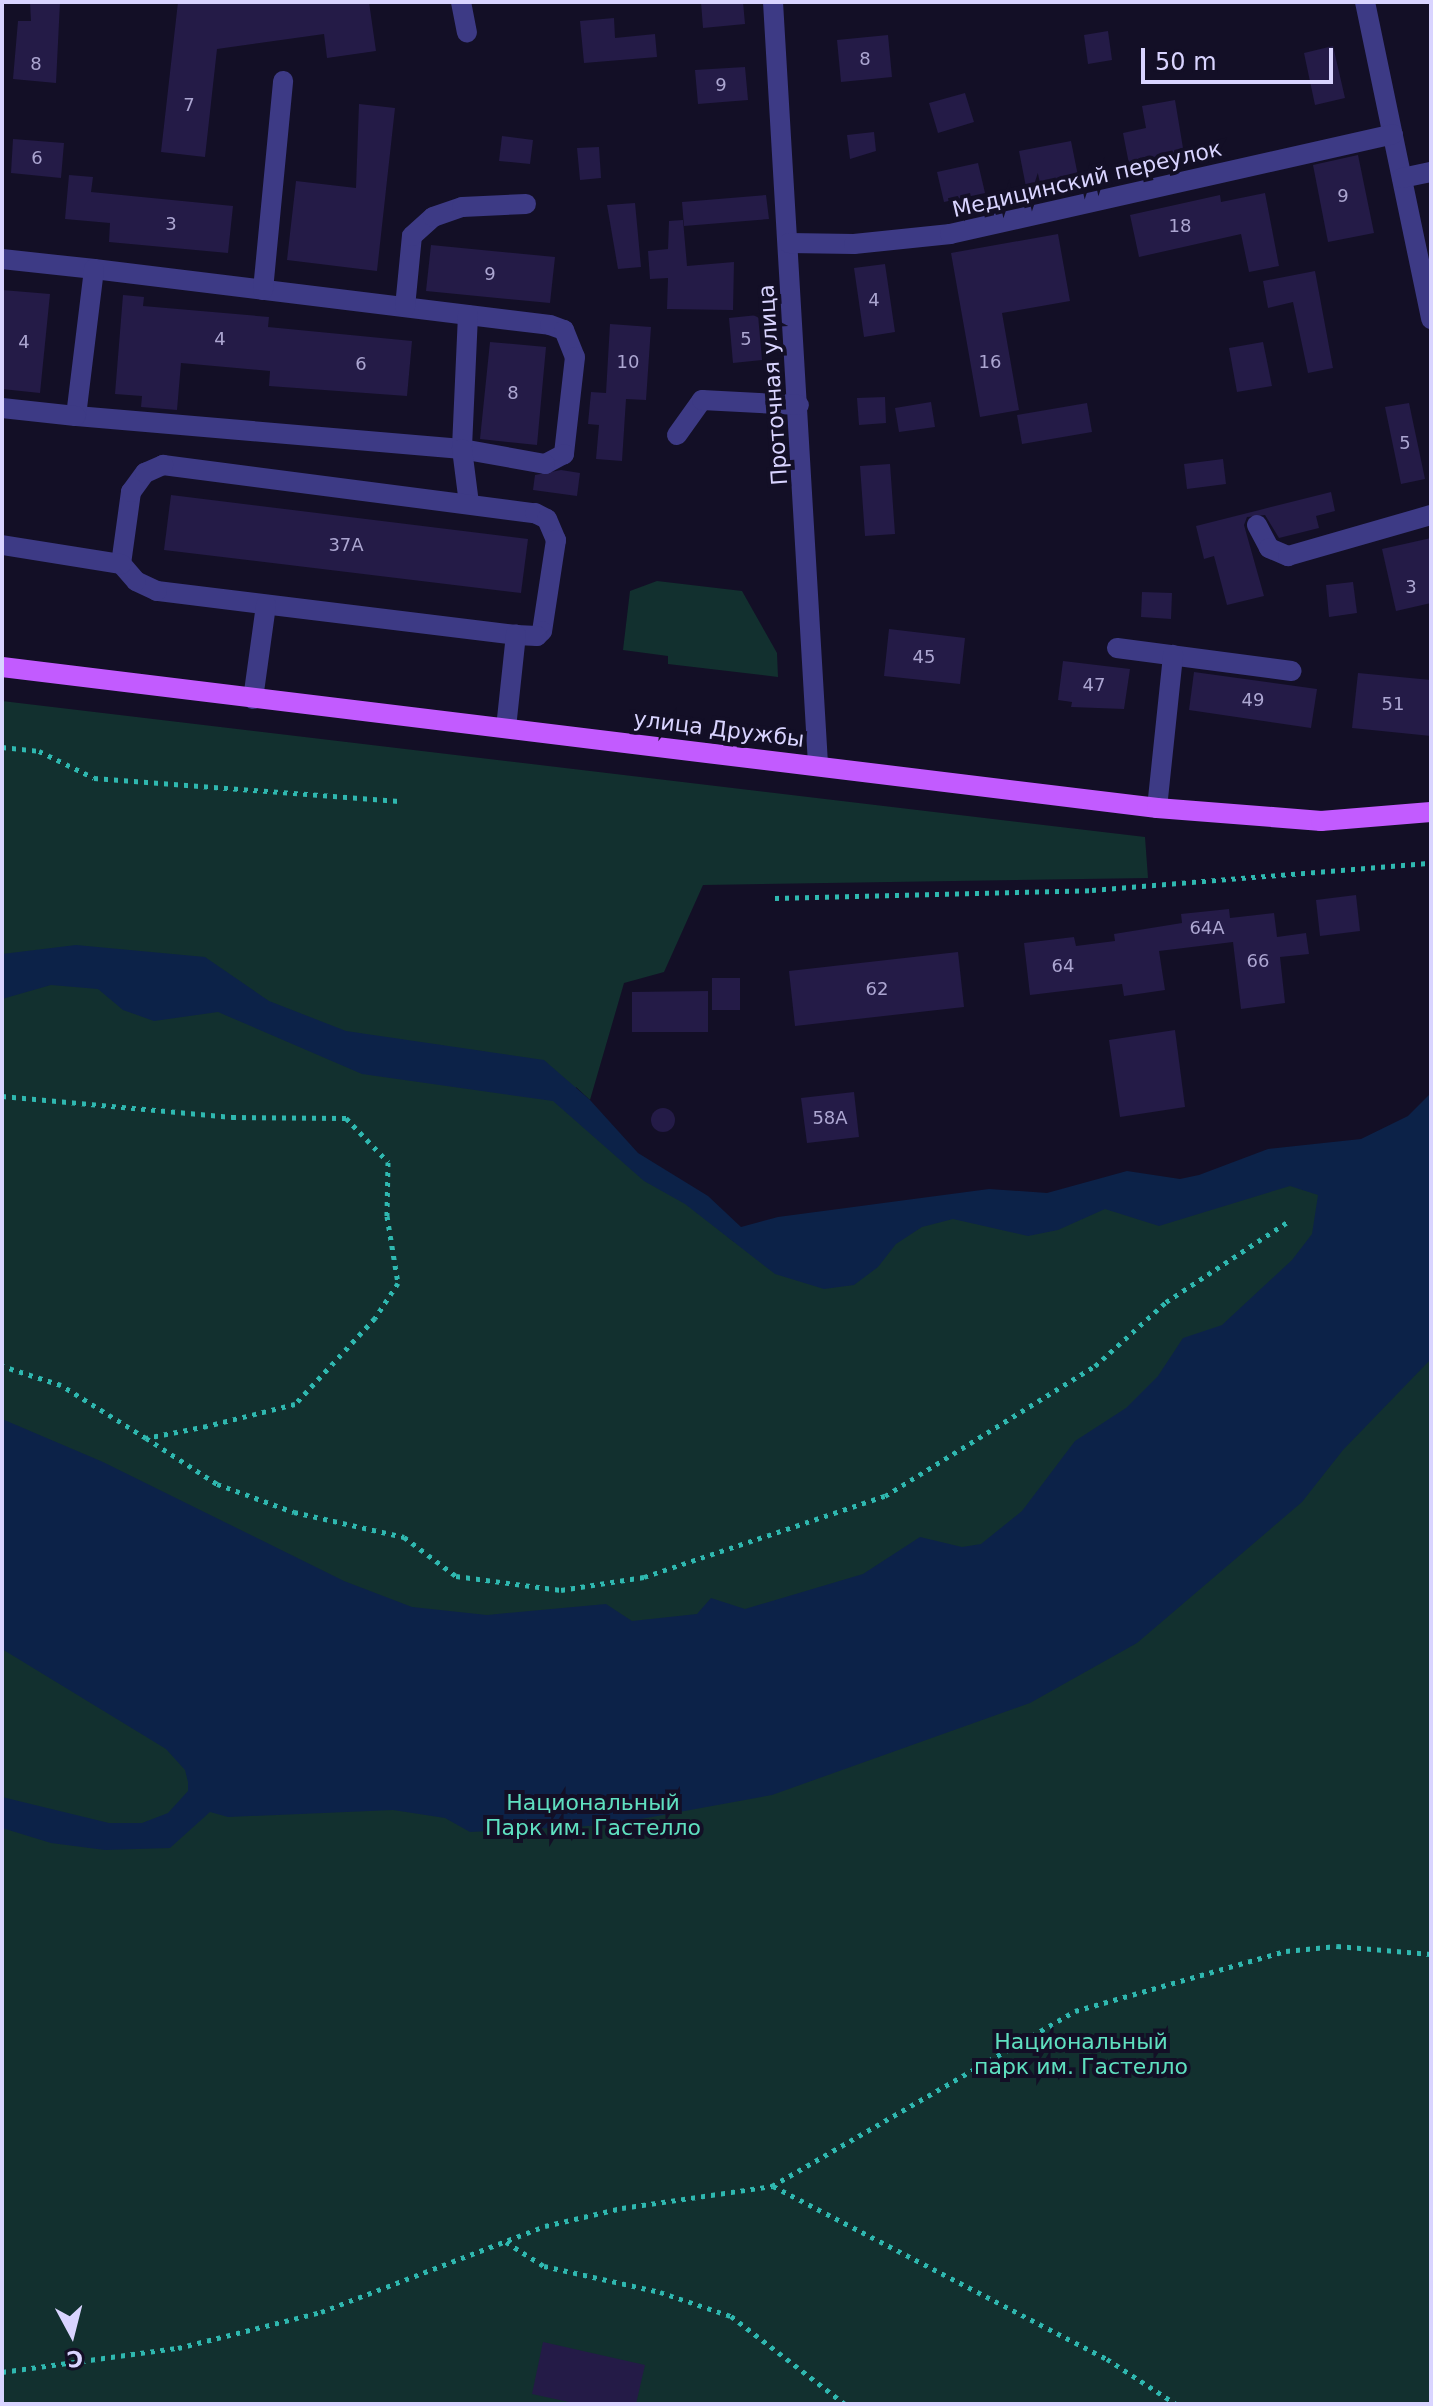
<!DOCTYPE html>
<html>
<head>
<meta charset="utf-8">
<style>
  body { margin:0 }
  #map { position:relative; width:1433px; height:2406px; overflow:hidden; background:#130f26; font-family:"DejaVu Sans",sans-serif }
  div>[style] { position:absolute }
  .green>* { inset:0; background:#12302f }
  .water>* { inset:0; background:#0c2248 }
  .building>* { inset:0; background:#241b47 }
  .round { border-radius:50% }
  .path>* { height:5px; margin-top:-2.5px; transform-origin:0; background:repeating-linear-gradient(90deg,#2fb8b0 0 4px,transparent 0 10px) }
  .minor>* { height:20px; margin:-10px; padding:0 10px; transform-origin:10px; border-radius:10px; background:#3d3a85 }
  .major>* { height:20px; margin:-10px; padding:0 10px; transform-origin:10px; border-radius:10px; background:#c25bff }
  span { translate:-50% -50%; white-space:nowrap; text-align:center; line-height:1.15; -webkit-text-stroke:8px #130f26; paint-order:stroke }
  .number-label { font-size:18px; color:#aca6d1 }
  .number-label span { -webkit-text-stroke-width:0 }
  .street-label { font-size:22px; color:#d9d4ff }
  .park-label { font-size:22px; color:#5fe0c0 }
  .frame { position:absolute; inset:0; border:4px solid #d9d4ff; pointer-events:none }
  .north { position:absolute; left:32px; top:2294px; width:80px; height:80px; -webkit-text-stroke:6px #130f26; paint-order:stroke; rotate:173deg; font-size:22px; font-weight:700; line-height:32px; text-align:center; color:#d9d4ff }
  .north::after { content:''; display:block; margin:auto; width:28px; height:36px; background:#d9d4ff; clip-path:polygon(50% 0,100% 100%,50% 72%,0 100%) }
  .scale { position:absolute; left:1141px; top:48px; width:192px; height:36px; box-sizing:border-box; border:4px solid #d9d4ff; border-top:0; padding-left:10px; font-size:24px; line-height:28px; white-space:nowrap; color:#d9d4ff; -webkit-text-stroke:6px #130f26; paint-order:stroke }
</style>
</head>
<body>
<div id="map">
  <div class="green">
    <div style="clip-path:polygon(657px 581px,742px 591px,777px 653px,778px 677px,668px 664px,668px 656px,623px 650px,630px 591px)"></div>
    <div style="clip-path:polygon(2px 701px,1145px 837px,1148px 878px,703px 885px,664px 972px,624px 983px,590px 1100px,576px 1087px,571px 1101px,734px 1242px,1375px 1153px,1431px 1120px,1431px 2404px,2px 2404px)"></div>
  </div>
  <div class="water">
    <div style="clip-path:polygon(76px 945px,205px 957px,269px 1001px,346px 1031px,544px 1060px,590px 1100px,638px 1153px,708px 1196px,741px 1227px,778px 1217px,989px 1189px,1047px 1193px,1127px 1171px,1180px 1179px,1199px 1175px,1268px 1149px,1361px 1139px,1408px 1116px,1431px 1093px,1431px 1359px,1343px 1450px,1302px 1502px,1137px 1643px,1030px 1703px,772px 1795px,608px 1825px,470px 1832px,445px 1818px,393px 1810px,228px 1817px,210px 1812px,170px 1848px,105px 1850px,51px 1843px,2px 1828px,2px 1797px,109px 1823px,142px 1823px,168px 1813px,188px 1791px,188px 1782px,185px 1770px,166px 1749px,2px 1649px,2px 1419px,103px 1462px,344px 1581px,412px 1607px,487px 1615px,606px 1604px,632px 1621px,697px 1614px,711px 1598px,745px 1609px,863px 1574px,920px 1537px,962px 1547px,981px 1544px,1022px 1511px,1075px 1441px,1126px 1408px,1158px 1376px,1183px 1338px,1222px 1325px,1292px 1260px,1312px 1234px,1318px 1195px,1290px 1186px,1159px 1226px,1105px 1209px,1058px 1230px,1028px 1236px,953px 1219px,922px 1227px,896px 1244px,878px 1267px,854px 1285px,824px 1289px,775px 1274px,685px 1204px,644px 1181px,553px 1101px,362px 1074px,218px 1012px,154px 1021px,123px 1010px,98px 989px,51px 985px,2px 999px,2px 954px)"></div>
  </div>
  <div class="building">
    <div style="clip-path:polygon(30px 2px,60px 2px,56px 83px,13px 79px,18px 21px,31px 21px)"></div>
    <div style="clip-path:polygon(178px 2px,369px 2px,376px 51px,327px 58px,324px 34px,217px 49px,205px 157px,161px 152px)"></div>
    <div style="clip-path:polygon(701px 2px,743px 2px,745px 24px,703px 28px)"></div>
    <div style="clip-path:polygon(614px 18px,615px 38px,655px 34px,657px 57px,584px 63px,580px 21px)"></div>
    <div style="clip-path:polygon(1108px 31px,1112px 60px,1088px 64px,1084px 35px)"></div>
    <div style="clip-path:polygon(888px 35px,892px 77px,841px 82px,837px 40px)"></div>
    <div style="clip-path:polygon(1333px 46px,1345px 98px,1315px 105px,1304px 53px)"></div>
    <div style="clip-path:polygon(745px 67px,748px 100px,698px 104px,695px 70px)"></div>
    <div style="clip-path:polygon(965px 93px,974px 122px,938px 133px,929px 103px)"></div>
    <div style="clip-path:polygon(1175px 100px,1184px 154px,1130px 169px,1123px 133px,1146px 128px,1142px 106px)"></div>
    <div style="clip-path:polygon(359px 104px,395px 108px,377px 271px,287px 260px,296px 181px,356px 188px)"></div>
    <div style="clip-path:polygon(874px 132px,876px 151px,850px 159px,847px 135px)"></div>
    <div style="clip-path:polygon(502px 136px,533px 140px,530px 164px,499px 161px)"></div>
    <div style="clip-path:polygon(13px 139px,64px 143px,61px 178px,11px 173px)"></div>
    <div style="clip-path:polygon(1071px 141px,1078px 176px,1026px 187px,1019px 151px)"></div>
    <div style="clip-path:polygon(599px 147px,601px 178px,580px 180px,577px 148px)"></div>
    <div style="clip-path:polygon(1358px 155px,1374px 233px,1328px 242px,1313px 165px)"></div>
    <div style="clip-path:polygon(978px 163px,985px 193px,944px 202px,937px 172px)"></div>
    <div style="clip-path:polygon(69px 175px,93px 177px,91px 192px,233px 206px,228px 253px,109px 242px,110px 223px,65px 219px)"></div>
    <div style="clip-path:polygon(1265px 193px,1279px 266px,1249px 272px,1241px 234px,1139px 257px,1130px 215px,1220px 195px,1221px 202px)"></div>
    <div style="clip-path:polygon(766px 195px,769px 219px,684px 226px,682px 202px)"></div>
    <div style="clip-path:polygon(635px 203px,641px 267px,618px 269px,607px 205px)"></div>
    <div style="clip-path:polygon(683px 220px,687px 266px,734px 262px,733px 310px,667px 309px,668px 278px,650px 279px,648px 251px,668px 249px,669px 221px)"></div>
    <div style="clip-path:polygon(1058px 234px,1070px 301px,1002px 313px,1019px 410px,980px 417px,951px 253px)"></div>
    <div style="clip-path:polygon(431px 245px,555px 257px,550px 303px,426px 291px)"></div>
    <div style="clip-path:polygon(885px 264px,895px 332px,864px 337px,854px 268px)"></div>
    <div style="clip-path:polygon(1315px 271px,1333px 368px,1308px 373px,1293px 302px,1268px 308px,1263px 281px)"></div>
    <div style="clip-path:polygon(2px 290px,50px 294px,40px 393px,2px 389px)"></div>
    <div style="clip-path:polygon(123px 295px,144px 297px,143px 306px,269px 317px,268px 327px,412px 341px,407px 396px,269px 386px,270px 371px,181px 363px,177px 410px,141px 407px,142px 396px,115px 394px)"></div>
    <div style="clip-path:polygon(758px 315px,762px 360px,733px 363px,729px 318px)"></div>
    <div style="clip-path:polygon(610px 324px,651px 327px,646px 400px,626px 399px,622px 461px,596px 459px,599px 425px,588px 424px,591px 392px,606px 393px)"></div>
    <div style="clip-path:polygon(490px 342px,546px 347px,537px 445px,480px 439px)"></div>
    <div style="clip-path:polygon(1263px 342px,1272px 386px,1237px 392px,1229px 348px)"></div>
    <div style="clip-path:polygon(885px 397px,886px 423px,859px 425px,857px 398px)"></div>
    <div style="clip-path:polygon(931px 402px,935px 427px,899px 432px,895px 408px)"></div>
    <div style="clip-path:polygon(1087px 403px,1092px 432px,1022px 444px,1017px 415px)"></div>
    <div style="clip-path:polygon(1409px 403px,1425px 479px,1401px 484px,1385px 407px)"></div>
    <div style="clip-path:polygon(1223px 459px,1226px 484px,1187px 489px,1184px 464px)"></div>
    <div style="clip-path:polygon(890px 464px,895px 534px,865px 536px,860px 466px)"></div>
    <div style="clip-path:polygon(561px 470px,580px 473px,577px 496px,533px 490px,535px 475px)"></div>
    <div style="clip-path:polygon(1331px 492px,1335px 511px,1316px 516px,1319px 528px,1279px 538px,1265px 515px,1247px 517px,1244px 525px,1264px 596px,1227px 605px,1214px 556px,1204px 559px,1196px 526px)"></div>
    <div style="clip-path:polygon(171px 495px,528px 539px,521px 593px,164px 550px)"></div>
    <div style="clip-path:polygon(1431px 538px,1431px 603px,1396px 611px,1382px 549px)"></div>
    <div style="clip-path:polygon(1353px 582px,1357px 613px,1329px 617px,1326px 585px)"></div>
    <div style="clip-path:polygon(1142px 592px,1172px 593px,1171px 619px,1141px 617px)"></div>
    <div style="clip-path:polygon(889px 629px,965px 638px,960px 684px,884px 676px)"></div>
    <div style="clip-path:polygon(1063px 661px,1130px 669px,1124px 709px,1071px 707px,1072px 702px,1058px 700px)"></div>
    <div style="clip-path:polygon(1194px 672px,1317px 689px,1311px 728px,1189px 710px)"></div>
    <div style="clip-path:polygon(1358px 673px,1431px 680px,1431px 736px,1352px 728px)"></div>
    <div style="clip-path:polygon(1356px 895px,1360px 931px,1320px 936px,1316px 900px)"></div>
    <div style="clip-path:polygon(1229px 909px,1230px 918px,1274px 913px,1277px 937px,1306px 933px,1309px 954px,1280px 957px,1285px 1003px,1241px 1009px,1233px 942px,1159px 951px,1165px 990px,1124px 996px,1122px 984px,1030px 995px,1024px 943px,1074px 937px,1076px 946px,1115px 941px,1114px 934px,1182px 923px,1181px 914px)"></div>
    <div style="clip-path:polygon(958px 952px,964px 1007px,795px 1026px,789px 971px)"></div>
    <div style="clip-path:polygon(712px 978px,740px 978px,740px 1010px,712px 1010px)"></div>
    <div style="clip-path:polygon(708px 991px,708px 1032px,632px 1032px,632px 992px)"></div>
    <div style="clip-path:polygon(1175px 1030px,1185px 1107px,1120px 1117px,1109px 1040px)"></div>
    <div style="clip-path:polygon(854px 1092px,859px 1137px,807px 1143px,801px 1098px)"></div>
    <div class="round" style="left:651px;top:1108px;width:24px;height:24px"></div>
    <div style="clip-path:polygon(543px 2342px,645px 2365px,636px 2404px,578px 2404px,532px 2394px)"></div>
  </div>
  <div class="path">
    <div style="left:2px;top:747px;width:37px;rotate:6deg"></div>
    <div style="left:39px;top:751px;width:61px;rotate:26.1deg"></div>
    <div style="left:94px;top:778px;width:306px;rotate:4.3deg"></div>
    <div style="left:775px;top:898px;width:317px;rotate:-1.4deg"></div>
    <div style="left:1092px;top:890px;width:340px;rotate:-4.6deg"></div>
    <div style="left:2px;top:1096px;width:231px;rotate:5.2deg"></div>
    <div style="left:232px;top:1117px;width:114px;rotate:0.5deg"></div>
    <div style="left:346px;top:1118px;width:61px;rotate:46.3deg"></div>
    <div style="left:388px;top:1162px;width:54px;rotate:91.1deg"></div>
    <div style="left:387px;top:1216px;width:68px;rotate:80.7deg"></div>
    <div style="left:398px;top:1283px;width:42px;rotate:123.3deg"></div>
    <div style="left:375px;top:1318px;width:117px;rotate:132.9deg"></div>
    <div style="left:295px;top:1404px;width:91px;rotate:166deg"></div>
    <div style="left:207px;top:1426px;width:62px;rotate:168.9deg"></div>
    <div style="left:146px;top:1438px;width:100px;rotate:-148.1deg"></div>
    <div style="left:61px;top:1385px;width:62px;rotate:-162.1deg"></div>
    <div style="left:146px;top:1438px;width:85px;rotate:32.9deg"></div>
    <div style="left:217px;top:1484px;width:82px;rotate:20deg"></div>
    <div style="left:294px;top:1512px;width:113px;rotate:12.8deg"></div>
    <div style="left:404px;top:1537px;width:65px;rotate:36.9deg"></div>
    <div style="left:456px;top:1576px;width:106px;rotate:7.6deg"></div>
    <div style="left:561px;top:1590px;width:84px;rotate:-8.9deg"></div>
    <div style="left:644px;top:1577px;width:254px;rotate:-18.6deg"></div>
    <div style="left:885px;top:1496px;width:247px;rotate:-31.8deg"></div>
    <div style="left:1095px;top:1366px;width:96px;rotate:-42deg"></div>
    <div style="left:1166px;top:1302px;width:147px;rotate:-33.4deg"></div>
    <div style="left:773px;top:2186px;width:376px;rotate:27.4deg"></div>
    <div style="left:1107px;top:2359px;width:82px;rotate:33.1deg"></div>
    <div style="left:506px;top:2242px;width:45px;rotate:32.3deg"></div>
    <div style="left:544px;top:2266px;width:119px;rotate:12.6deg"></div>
    <div style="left:660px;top:2292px;width:75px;rotate:18.7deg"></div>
    <div style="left:731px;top:2316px;width:144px;rotate:37.7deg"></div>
    <div style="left:2px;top:2372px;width:178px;rotate:-7.8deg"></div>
    <div style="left:178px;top:2348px;width:147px;rotate:-14.1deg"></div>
    <div style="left:321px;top:2312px;width:240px;rotate:-21deg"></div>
    <div style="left:545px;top:2226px;width:79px;rotate:-13.2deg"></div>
    <div style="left:622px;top:2208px;width:152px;rotate:-8.3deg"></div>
    <div style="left:772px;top:2186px;width:350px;rotate:-30deg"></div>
    <div style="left:1075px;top:2011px;width:219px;rotate:-15.9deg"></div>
    <div style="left:1286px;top:1951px;width:51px;rotate:-5.6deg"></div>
    <div style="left:1337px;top:1946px;width:94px;rotate:4.9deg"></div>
  </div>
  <div class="minor">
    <div style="left:461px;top:2px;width:31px;rotate:79deg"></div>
    <div style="left:773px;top:2px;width:764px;rotate:86.62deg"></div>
    <div style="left:1365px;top:2px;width:324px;rotate:78.2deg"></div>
    <div style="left:1402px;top:178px;width:30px;rotate:-12deg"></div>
    <div style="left:789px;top:243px;width:65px;rotate:0.9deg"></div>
    <div style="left:854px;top:244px;width:97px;rotate:-5.9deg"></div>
    <div style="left:950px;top:234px;width:454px;rotate:-12.7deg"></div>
    <div style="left:2px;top:259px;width:93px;rotate:6.2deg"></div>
    <div style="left:94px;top:269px;width:459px;rotate:7deg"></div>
    <div style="left:550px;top:325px;width:15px;rotate:20deg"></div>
    <div style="left:564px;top:330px;width:29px;rotate:68deg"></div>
    <div style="left:575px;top:357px;width:98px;rotate:96.5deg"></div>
    <div style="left:564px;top:454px;width:21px;rotate:152deg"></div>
    <div style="left:545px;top:464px;width:84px;rotate:-169.8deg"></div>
    <div style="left:462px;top:449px;width:387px;rotate:-175.1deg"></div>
    <div style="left:76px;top:416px;width:148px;rotate:-83deg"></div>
    <div style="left:263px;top:290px;width:210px;rotate:-84.5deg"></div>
    <div style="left:405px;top:307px;width:71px;rotate:-84.4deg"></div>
    <div style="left:412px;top:236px;width:28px;rotate:-42deg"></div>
    <div style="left:433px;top:217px;width:31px;rotate:-19deg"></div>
    <div style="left:462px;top:207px;width:64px;rotate:-2.7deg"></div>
    <div style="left:468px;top:315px;width:134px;rotate:92.6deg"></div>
    <div style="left:462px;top:449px;width:55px;rotate:82.7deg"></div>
    <div style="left:2px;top:408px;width:74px;rotate:6.2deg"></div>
    <div style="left:677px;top:435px;width:43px;rotate:-54.5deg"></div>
    <div style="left:702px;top:400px;width:97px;rotate:3deg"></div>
    <div style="left:163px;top:465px;width:375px;rotate:7.4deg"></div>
    <div style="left:535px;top:513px;width:13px;rotate:27deg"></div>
    <div style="left:547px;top:519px;width:23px;rotate:67deg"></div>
    <div style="left:556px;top:540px;width:92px;rotate:98.7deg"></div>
    <div style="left:542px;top:631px;width:7px;rotate:135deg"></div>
    <div style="left:537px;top:636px;width:21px;rotate:-177deg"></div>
    <div style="left:516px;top:635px;width:362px;rotate:-173deg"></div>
    <div style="left:157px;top:591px;width:23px;rotate:-155deg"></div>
    <div style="left:136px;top:581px;width:23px;rotate:-131deg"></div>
    <div style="left:121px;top:564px;width:73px;rotate:-82.1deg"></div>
    <div style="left:131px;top:492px;width:24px;rotate:-54deg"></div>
    <div style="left:145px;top:473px;width:20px;rotate:-24deg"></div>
    <div style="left:1257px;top:525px;width:26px;rotate:62deg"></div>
    <div style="left:1269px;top:548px;width:21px;rotate:23deg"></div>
    <div style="left:1288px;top:556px;width:149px;rotate:-16deg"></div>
    <div style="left:2px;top:545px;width:121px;rotate:9.1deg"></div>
    <div style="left:1117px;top:648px;width:176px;rotate:7.5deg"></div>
    <div style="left:253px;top:699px;width:95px;rotate:-82.1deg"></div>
    <div style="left:506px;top:728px;width:94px;rotate:-83.9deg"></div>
    <div style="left:1157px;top:808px;width:154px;rotate:-84deg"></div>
  </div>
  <div class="major">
    <div style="left:2px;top:667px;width:1164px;rotate:6.96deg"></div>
    <div style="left:1157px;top:808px;width:165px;rotate:4.5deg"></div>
    <div style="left:1321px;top:821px;width:110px;rotate:-4.7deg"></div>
  </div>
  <div class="number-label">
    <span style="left:865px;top:59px">8</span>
    <span style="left:36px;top:64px">8</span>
    <span style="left:721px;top:85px">9</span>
    <span style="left:189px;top:105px">7</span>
    <span style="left:37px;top:158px">6</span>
    <span style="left:1343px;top:196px">9</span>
    <span style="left:171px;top:224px">3</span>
    <span style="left:1180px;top:226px">18</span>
    <span style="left:490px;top:274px">9</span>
    <span style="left:874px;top:300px">4</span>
    <span style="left:220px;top:339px">4</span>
    <span style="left:746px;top:339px">5</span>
    <span style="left:24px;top:342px">4</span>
    <span style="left:628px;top:362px">10</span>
    <span style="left:990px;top:362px">16</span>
    <span style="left:361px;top:364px">6</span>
    <span style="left:513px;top:393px">8</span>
    <span style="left:1405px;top:443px">5</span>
    <span style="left:346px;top:545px">37А</span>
    <span style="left:1411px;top:587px">3</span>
    <span style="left:924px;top:657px">45</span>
    <span style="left:1094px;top:685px">47</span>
    <span style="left:1253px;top:700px">49</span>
    <span style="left:1393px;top:704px">51</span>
    <span style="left:1207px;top:928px">64А</span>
    <span style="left:1258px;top:961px">66</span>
    <span style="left:1063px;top:966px">64</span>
    <span style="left:877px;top:989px">62</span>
    <span style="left:830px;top:1118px">58А</span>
  </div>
  <div class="street-label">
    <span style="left:1087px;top:179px;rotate:-13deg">Медицинский переулок</span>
    <span style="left:773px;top:385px;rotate:-94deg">Проточная улица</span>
    <span style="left:719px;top:729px;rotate:7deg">улица Дружбы</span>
  </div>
  <div class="park-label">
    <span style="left:593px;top:1815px">Национальный<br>Парк им. Гастелло</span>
    <span style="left:1081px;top:2054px">Национальный<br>парк им. Гастелло</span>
  </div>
  <div class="frame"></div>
  <div class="north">С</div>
  <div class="scale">50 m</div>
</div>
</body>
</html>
